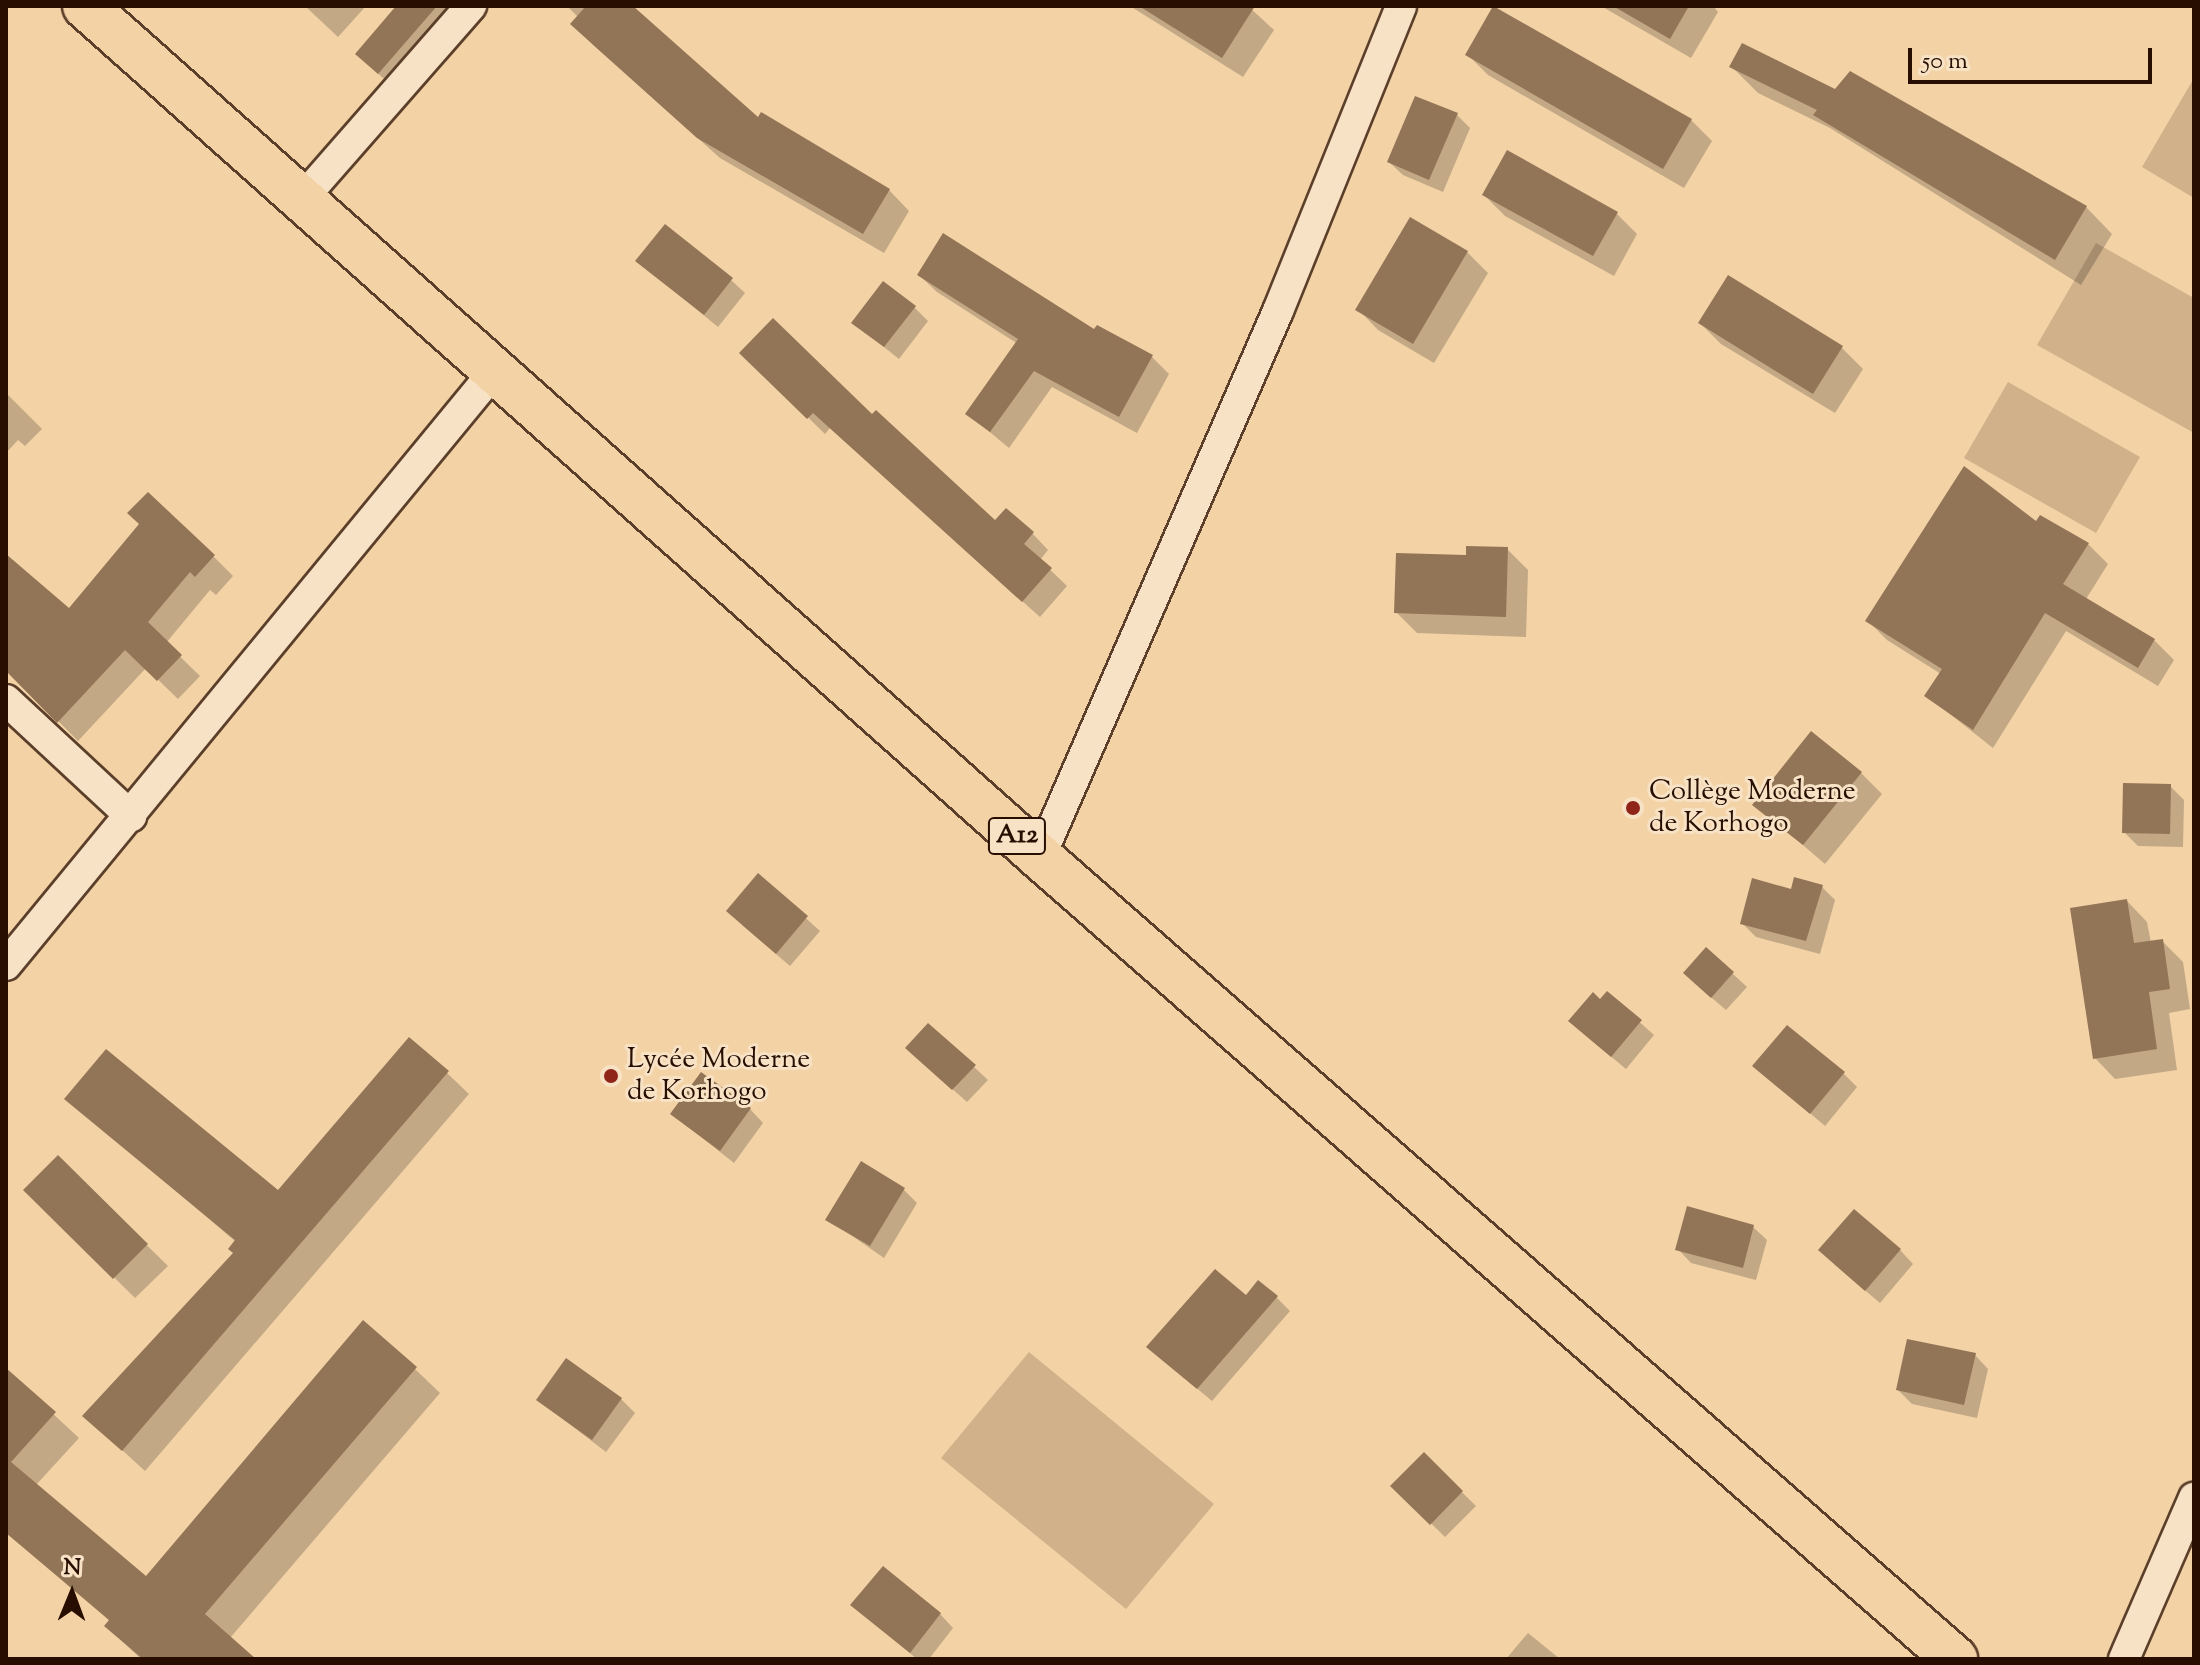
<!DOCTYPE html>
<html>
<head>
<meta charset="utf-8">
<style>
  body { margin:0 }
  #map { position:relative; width:2200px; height:1665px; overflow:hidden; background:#f3d2a6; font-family:"Sorts Mill Goudy",serif }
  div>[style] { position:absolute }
  .green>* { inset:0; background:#d0b18a }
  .shadow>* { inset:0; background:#0003 }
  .building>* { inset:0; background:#927456 }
  .roads { filter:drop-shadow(2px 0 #5b3f2a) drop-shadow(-2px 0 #5b3f2a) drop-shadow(0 2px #5b3f2a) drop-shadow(0 -2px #5b3f2a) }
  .street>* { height:30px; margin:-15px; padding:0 15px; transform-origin:15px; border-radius:15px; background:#f7e2c5 }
  .primary>* { height:44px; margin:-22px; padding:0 22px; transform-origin:22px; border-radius:22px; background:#f3d2a6 }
  .dots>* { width:22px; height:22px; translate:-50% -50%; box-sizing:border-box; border:4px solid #f7e2c5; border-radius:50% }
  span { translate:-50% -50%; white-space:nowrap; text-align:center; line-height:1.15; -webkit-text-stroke:6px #f7e2c5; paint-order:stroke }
  .shield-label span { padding:2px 6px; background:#f7e2c5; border:2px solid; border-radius:6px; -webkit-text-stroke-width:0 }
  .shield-label { font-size:26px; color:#280e00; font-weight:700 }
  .poi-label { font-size:28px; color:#280e00 }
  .left { translate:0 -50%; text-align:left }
  .frame { position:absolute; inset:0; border:8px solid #280e00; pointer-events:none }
  .north { position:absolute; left:32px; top:1553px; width:80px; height:80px; -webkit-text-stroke:6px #f7e2c5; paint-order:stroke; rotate:1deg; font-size:22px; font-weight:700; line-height:32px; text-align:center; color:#280e00 }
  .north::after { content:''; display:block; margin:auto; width:28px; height:36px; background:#280e00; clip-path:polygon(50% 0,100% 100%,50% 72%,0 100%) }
  .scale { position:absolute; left:1908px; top:48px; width:244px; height:36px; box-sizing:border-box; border:4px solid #280e00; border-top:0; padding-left:10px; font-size:24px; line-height:28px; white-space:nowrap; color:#280e00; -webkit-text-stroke:6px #f7e2c5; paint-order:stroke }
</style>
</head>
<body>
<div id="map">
  <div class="green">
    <div style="clip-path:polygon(2194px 78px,2194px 198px,2142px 167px)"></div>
    <div style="clip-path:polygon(2096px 243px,2194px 298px,2194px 433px,2037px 345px)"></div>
    <div style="clip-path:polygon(2008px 382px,2140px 457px,2096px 533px,1964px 458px)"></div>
    <div style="clip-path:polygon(1029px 1352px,1214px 1504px,1126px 1609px,941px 1458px)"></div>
  </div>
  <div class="shadow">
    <div style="clip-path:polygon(305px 6px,366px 6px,338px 37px)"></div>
    <div style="clip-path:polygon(399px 6px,470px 6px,397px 90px,375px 71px)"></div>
    <div style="clip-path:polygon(567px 6px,630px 6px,759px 120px,889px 190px,909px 211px,884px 253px,720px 158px,593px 45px,573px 24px,579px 18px)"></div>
    <div style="clip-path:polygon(1130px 6px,1248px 6px,1274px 30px,1243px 77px)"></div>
    <div style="clip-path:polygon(1601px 6px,1713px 6px,1718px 12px,1691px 58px)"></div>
    <div style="clip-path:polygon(1495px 7px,1691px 120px,1712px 141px,1684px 188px,1488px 75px,1467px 54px)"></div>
    <div style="clip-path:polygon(1732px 67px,2086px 207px,2112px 234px,2081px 285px,1830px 128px,1758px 93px)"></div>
    <div style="clip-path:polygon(1457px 115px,1470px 128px,1443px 192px,1403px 175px,1389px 162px)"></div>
    <div style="clip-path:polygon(1484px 195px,1616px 213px,1637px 234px,1614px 276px,1505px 216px)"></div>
    <div style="clip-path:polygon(1411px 220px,1467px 252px,1488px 273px,1434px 363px,1378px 330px,1358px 309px)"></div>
    <div style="clip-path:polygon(638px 261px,731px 280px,745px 293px,718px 327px)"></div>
    <div style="clip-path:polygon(919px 275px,1095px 332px,1152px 357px,1169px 374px,1137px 433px,1052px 387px,1009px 448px,968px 414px,1018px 344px,937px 292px)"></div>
    <div style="clip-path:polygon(1728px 278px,1842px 348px,1863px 369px,1835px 413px,1721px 344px,1700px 323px)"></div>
    <div style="clip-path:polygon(914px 307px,928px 321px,899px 359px,854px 323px)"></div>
    <div style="clip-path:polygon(742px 353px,873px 417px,995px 523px,1032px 533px,1048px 550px,1040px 560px,1067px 586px,1040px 617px,830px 428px,825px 434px)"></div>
    <div style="clip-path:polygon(6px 393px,42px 429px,25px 446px,18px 440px,6px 453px)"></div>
    <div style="clip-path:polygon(2037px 524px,2088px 544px,2108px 564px,2086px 599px,2154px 640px,2174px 660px,2158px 686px,2066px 631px,1993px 748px,1927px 696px,1941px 674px,1887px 640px,1867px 620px)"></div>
    <div style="clip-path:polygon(1507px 549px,1528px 570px,1526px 637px,1417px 633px,1396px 612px)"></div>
    <div style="clip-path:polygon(213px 556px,233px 576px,216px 595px,210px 590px,166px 643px,200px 676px,178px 699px,146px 668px,78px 741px,6px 668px,6px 557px,69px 611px)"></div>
    <div style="clip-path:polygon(1861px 773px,1882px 794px,1825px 864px,1755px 804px)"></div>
    <div style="clip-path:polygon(2170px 786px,2184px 800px,2183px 847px,2138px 846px,2124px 832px)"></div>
    <div style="clip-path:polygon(759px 876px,820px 931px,790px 966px,742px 925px)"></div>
    <div style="clip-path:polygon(1822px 887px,1835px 900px,1820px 954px,1756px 937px,1742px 923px)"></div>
    <div style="clip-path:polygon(2127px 901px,2147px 922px,2151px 943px,2162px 941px,2183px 962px,2190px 1009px,2169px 1013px,2177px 1070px,2115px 1079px,2095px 1058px)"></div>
    <div style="clip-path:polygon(1707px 950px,1747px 987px,1726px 1010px,1699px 987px)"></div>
    <div style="clip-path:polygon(1607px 993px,1654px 1035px,1626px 1069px,1584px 1034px)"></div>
    <div style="clip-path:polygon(922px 1062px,974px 1067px,988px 1080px,967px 1102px)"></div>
    <div style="clip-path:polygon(1755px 1066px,1843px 1073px,1857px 1087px,1825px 1126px)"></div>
    <div style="clip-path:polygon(447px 1073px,469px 1094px,145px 1471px,85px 1416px,235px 1253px,236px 1242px,67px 1099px,278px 1193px)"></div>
    <div style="clip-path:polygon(750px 1109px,763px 1123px,734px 1163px,672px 1114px)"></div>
    <div style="clip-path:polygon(58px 1158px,168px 1266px,135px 1298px,26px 1190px)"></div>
    <div style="clip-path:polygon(904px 1190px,917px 1203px,884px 1258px,828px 1219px)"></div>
    <div style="clip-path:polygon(1753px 1227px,1767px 1240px,1756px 1280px,1691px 1263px,1678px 1249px)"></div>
    <div style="clip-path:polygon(1900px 1250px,1913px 1264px,1880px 1303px,1834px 1264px)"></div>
    <div style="clip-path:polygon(1246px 1297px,1276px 1297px,1290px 1311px,1212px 1401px,1163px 1360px)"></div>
    <div style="clip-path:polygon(1975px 1355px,1988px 1369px,1977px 1418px,1912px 1404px,1898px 1390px)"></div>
    <div style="clip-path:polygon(415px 1369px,440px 1393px,230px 1638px,253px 1659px,141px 1659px,106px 1626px,110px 1621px,6px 1531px,6px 1370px,79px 1438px,36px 1485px,146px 1579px)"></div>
    <div style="clip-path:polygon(621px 1399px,635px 1413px,606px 1452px,538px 1400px)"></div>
    <div style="clip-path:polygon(1424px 1455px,1476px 1506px,1445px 1537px,1393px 1486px)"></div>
    <div style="clip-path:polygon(940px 1614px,953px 1628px,929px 1659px,917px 1659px,867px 1618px)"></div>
    <div style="clip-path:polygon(1528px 1633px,1560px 1659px,1506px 1659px)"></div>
  </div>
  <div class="building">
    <div style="clip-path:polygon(396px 6px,437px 6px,378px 74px,355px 54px)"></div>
    <div style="clip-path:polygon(586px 6px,633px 6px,758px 117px,761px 112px,890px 189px,863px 234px,697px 138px,570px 24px)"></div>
    <div style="clip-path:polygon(1139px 6px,1255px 6px,1222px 58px)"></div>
    <div style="clip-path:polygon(1493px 6px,1692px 119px,1663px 169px,1465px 55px)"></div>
    <div style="clip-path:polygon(1613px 6px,1689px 6px,1670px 39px)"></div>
    <div style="clip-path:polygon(1742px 43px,1835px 89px,1850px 71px,2087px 206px,2055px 260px,1813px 115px,1817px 110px,1729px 67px)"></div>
    <div style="clip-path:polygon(1415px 96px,1458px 113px,1429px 180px,1387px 162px)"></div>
    <div style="clip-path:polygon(1507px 150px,1618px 212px,1593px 256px,1482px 195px)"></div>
    <div style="clip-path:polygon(1410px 217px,1468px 251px,1413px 344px,1355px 310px)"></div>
    <div style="clip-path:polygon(665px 224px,733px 278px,704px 315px,635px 261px)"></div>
    <div style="clip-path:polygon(943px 233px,1094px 329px,1097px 325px,1153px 355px,1119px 417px,1034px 371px,990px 432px,965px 414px,1018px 339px,917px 275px)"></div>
    <div style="clip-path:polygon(1728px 275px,1843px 346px,1813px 394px,1698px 323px)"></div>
    <div style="clip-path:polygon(883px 281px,916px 306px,884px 347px,851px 323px)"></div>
    <div style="clip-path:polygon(773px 318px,872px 414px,876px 410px,995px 520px,1006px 508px,1034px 532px,1024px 544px,1052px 568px,1022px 602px,813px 413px,807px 419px,739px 353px)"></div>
    <div style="clip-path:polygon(1964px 466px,2036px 521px,2040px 515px,2089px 543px,2063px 584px,2155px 639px,2138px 668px,2045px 613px,1973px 730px,1924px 696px,1942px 669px,1865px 621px)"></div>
    <div style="clip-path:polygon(148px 492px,215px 555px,195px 577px,190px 572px,148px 622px,182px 655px,157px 681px,125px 650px,57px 723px,6px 671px,6px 554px,69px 608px,139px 524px,127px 513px)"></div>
    <div style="clip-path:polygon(1466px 546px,1508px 547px,1506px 617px,1394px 613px,1396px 553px,1466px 555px)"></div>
    <div style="clip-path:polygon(1811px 731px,1862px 772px,1803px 845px,1752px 805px)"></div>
    <div style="clip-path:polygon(2123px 783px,2171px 784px,2170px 834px,2122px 833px)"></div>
    <div style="clip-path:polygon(758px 873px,808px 916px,776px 954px,726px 911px)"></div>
    <div style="clip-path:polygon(1794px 877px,1823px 885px,1806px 941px,1740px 924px,1752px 878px,1791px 889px)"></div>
    <div style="clip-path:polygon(2127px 899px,2134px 943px,2163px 939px,2170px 989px,2149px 992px,2157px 1049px,2093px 1059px,2070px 908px)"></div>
    <div style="clip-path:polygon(1706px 947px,1734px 972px,1711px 998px,1683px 973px)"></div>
    <div style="clip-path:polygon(1607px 991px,1642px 1020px,1611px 1057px,1568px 1021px,1593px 992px,1600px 999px)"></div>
    <div style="clip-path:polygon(928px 1023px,976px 1065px,952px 1090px,905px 1048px)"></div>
    <div style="clip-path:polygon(1787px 1025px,1845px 1072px,1810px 1114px,1752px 1066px)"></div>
    <div style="clip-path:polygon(409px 1037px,449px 1071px,122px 1451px,82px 1416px,233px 1253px,228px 1249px,235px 1240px,64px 1099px,106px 1049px,278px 1190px)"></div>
    <div style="clip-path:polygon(701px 1072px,751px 1108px,720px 1151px,670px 1114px)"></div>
    <div style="clip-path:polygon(58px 1155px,148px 1244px,113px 1279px,23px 1190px)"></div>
    <div style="clip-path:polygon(861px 1161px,905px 1188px,870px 1246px,825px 1220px)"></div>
    <div style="clip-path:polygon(1687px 1206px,1754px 1225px,1743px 1268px,1675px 1250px)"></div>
    <div style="clip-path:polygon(1854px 1209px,1901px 1249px,1865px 1291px,1818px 1250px)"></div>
    <div style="clip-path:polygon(1215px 1269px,1246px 1295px,1258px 1280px,1278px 1296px,1197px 1389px,1146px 1347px)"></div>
    <div style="clip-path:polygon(363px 1320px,417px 1367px,205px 1614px,256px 1659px,143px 1659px,104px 1626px,109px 1620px,6px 1533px,6px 1368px,56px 1412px,11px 1462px,146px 1576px)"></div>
    <div style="clip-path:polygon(1907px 1339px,1976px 1353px,1964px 1405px,1896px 1390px)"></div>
    <div style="clip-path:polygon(566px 1358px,622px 1398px,592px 1440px,536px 1400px)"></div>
    <div style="clip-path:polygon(1424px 1452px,1463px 1491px,1430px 1525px,1390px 1486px)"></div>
    <div style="clip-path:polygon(883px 1566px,941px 1613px,910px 1653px,850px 1605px)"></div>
  </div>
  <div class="roads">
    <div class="street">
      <div style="left:302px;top:199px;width:257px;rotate:-48.8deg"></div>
      <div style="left:6px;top:700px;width:171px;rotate:42.9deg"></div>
      <div style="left:1040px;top:857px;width:596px;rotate:-66.45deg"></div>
      <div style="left:1278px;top:311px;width:329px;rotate:-68deg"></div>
      <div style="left:6px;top:965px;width:772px;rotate:-50.57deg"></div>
      <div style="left:2124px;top:1659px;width:176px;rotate:-66.5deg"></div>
    </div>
    <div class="primary">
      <div style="left:85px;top:6px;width:1279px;rotate:41.7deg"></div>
      <div style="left:1040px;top:857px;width:1217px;rotate:41.23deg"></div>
    </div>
  </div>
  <div class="dots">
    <div style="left:1633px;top:808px;background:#8f2418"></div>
    <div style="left:611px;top:1076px;background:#8f2418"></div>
  </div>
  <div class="shield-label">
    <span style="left:1017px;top:836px">A12</span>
  </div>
  <div class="poi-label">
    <span class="left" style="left:1649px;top:808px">Collège Moderne<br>de Korhogo</span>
    <span class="left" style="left:627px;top:1076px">Lycée Moderne<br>de Korhogo</span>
  </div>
  <div class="frame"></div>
  <div class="north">N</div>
  <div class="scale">50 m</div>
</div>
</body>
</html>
